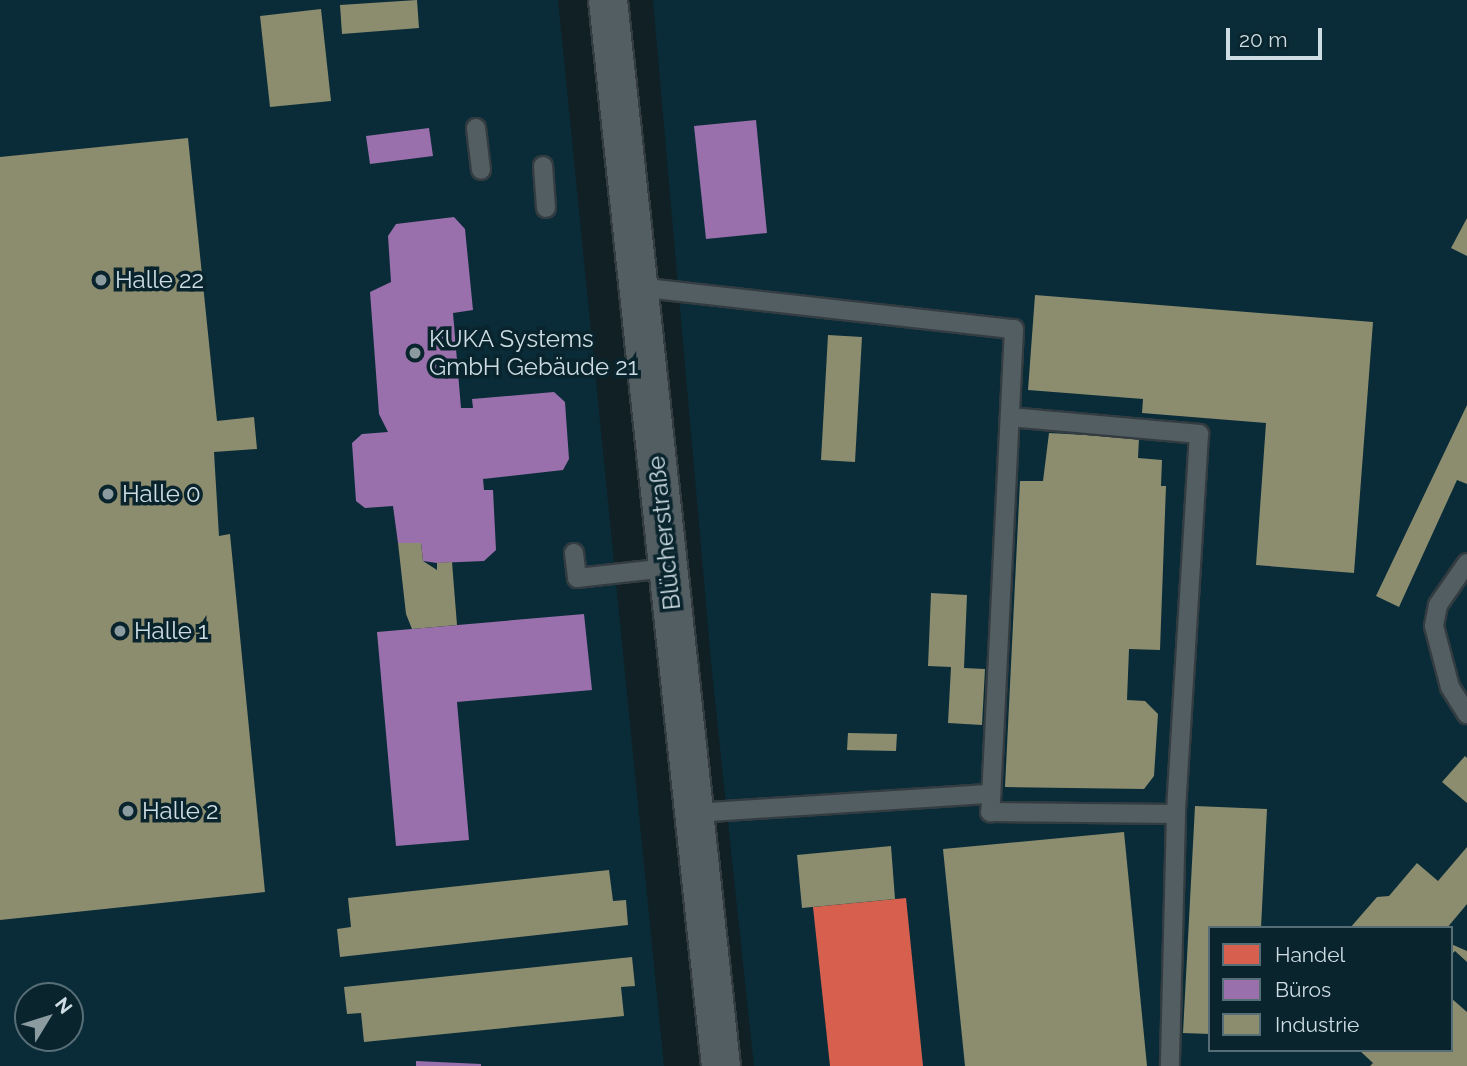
<!DOCTYPE html>
<html>
<head>
<meta charset="utf-8">
<style>
  body { margin:0 }
  #map { position:relative; width:1467px; height:1066px; overflow:hidden; background:#112025; font-family:Raleway,sans-serif }
  div>[style] { position:absolute }
  .built>* { inset:0; background:#0a2c38 }
  .shops>* { inset:0; background:#d6604d }
  .offices>* { inset:0; background:#9970ab }
  .industry>* { inset:0; background:#8c8c6e }
  .roads { filter:drop-shadow(2px 0 #333c41) drop-shadow(-2px 0 #333c41) drop-shadow(0 2px #333c41) drop-shadow(0 -2px #333c41) }
  .lane>* { height:18px; margin:-9px; padding:0 9px; transform-origin:9px; border-radius:9px; background:#535e62 }
  .secondary>* { height:38px; margin:-19px; padding:0 19px; transform-origin:19px; border-radius:19px; background:#535e62 }
  .dots>* { width:19px; height:19px; translate:-50% -50%; box-sizing:border-box; border:4px solid #09242d; border-radius:50% }
  span { translate:-50% -50%; white-space:nowrap; text-align:center; line-height:1.15; -webkit-text-stroke:7px #09242d; paint-order:stroke }
  .poi-label { font-size:24px; color:#cedde3 }
  .left { translate:0 -50%; text-align:left }
  .street-label { font-size:24px; color:#cedde3 }
  .legend { position:absolute; left:1208px; top:926px; width:245px; height:126px; box-sizing:border-box; background:#09242d; border:2px solid #586e76; margin:0; padding:9px 12px; list-style:none; font-size:21px; color:#cedde3 }
  .legend li { display:flex; align-items:center; gap:14px; height:35px }
  .legend b { width:35px; border:2px solid #586e76 }
  .north { position:absolute; left:14px; top:982px; width:70px; height:70px; box-sizing:border-box; background:#09242d; border:2px solid #586e76; border-radius:50%; rotate:52deg; font-size:19px; font-weight:700; line-height:28px; text-align:center; color:#cedde3 }
  .north::after { content:''; display:block; margin:auto; width:24px; height:32px; background:#8c9ba0; clip-path:polygon(50% 0,100% 100%,50% 72%,0 100%) }
  .scale { position:absolute; left:1226px; top:28px; width:96px; height:32px; box-sizing:border-box; border:4px solid #cedde3; border-top:0; padding-left:9px; font-size:21px; line-height:24px; white-space:nowrap; color:#cedde3; -webkit-text-stroke:5px #09242d; paint-order:stroke }
</style>
</head>
<body>
<div id="map">
  <div class="built">
    <div style="clip-path:polygon(evenodd,0 0,558px 0,664px 1066px,0 1066px,0 0,28px 996px,70px 996px,70px 1038px,28px 1038px,28px 996px)"></div>
    <div style="clip-path:polygon(evenodd,653px 0,1467px 0,1467px 1066px,754px 1066px,712px 672px,653px 0,1210px 928px,1451px 928px,1451px 1050px,1210px 1050px,1210px 928px)"></div>
  </div>
  <div class="shops">
    <div style="clip-path:polygon(906px 898px,923px 1066px,830px 1066px,813px 907px)"></div>
  </div>
  <div class="offices">
    <div style="clip-path:polygon(756px 120px,767px 233px,706px 239px,694px 126px)"></div>
    <div style="clip-path:polygon(429px 128px,433px 156px,370px 164px,366px 136px)"></div>
    <div style="clip-path:polygon(454px 217px,465px 229px,473px 310px,453px 313px,461px 408px,473px 408px,472px 399px,554px 392px,565px 402px,569px 459px,563px 470px,483px 479px,484px 490px,493px 490px,496px 550px,484px 561px,437px 563px,423px 561px,421px 543px,398px 543px,393px 506px,365px 508px,356px 501px,352px 443px,362px 434px,388px 432px,379px 414px,370px 292px,391px 282px,388px 236px,396px 224px)"></div>
    <div style="clip-path:polygon(584px 614px,592px 690px,457px 702px,469px 840px,396px 846px,377px 632px)"></div>
    <div style="clip-path:polygon(416px 1061px,481px 1064px,481px 1066px,416px 1066px)"></div>
  </div>
  <div class="industry">
    <div style="clip-path:polygon(417px 0,419px 28px,342px 34px,340px 5px)"></div>
    <div style="clip-path:polygon(321px 9px,331px 101px,270px 107px,260px 16px)"></div>
    <div style="clip-path:polygon(188px 138px,217px 421px,254px 417px,257px 449px,214px 452px,219px 536px,230px 534px,265px 892px,0 920px,0 157px)"></div>
    <div style="clip-path:polygon(1467px 218px,1467px 256px,1451px 248px)"></div>
    <div style="clip-path:polygon(1035px 295px,1373px 322px,1354px 573px,1256px 565px,1266px 423px,1142px 413px,1143px 399px,1028px 390px)"></div>
    <div style="clip-path:polygon(828px 335px,862px 337px,855px 462px,821px 460px)"></div>
    <div style="clip-path:polygon(1467px 405px,1467px 484px,1457px 480px,1399px 607px,1376px 596px)"></div>
    <div style="clip-path:polygon(1049px 433px,1139px 438px,1138px 458px,1162px 460px,1161px 486px,1166px 486px,1160px 650px,1129px 649px,1127px 700px,1145px 701px,1158px 714px,1154px 776px,1144px 789px,1005px 787px,1020px 481px,1043px 481px)"></div>
    <div style="clip-path:polygon(398px 543px,421px 543px,423px 561px,437px 570px,437px 563px,452px 562px,457px 625px,412px 629px,406px 614px)"></div>
    <div style="clip-path:polygon(931px 593px,967px 595px,964px 668px,985px 669px,982px 725px,948px 723px,951px 667px,928px 666px)"></div>
    <div style="clip-path:polygon(848px 733px,897px 734px,896px 751px,847px 750px)"></div>
    <div style="clip-path:polygon(1465px 756px,1467px 758px,1467px 803px,1442px 782px)"></div>
    <div style="clip-path:polygon(1195px 806px,1267px 809px,1261px 928px,1210px 928px,1210px 1034px,1183px 1033px)"></div>
    <div style="clip-path:polygon(1124px 832px,1147px 1066px,965px 1066px,943px 849px)"></div>
    <div style="clip-path:polygon(891px 846px,895px 899px,802px 908px,797px 855px)"></div>
    <div style="clip-path:polygon(1467px 847px,1467px 904px,1447px 928px,1350px 928px,1377px 897px,1389px 896px,1417px 863px,1438px 881px)"></div>
    <div style="clip-path:polygon(609px 870px,613px 901px,626px 900px,628px 925px,340px 957px,337px 929px,351px 927px,348px 898px)"></div>
    <div style="clip-path:polygon(1451px 944px,1467px 951px,1467px 962px,1455px 951px,1451px 955px)"></div>
    <div style="clip-path:polygon(632px 957px,635px 986px,621px 987px,624px 1016px,364px 1042px,361px 1013px,347px 1014px,344px 987px)"></div>
    <div style="clip-path:polygon(1451px 998px,1467px 1012px,1467px 1066px,1370px 1066px,1373px 1063px,1359px 1050px,1451px 1050px)"></div>
  </div>
  <div class="roads">
    <div class="lane">
      <div style="left:476px;top:128px;width:42px;rotate:83.2deg"></div>
      <div style="left:543px;top:166px;width:42px;rotate:85.9deg"></div>
      <div style="left:637px;top:287px;width:379px;rotate:6.4deg"></div>
      <div style="left:1014px;top:329px;width:484px;rotate:92.8deg"></div>
      <div style="left:990px;top:812px;width:186px;rotate:0.6deg"></div>
      <div style="left:1010px;top:417px;width:190px;rotate:5.1deg"></div>
      <div style="left:1199px;top:434px;width:381px;rotate:93.5deg"></div>
      <div style="left:1176px;top:814px;width:252px;rotate:91.4deg"></div>
      <div style="left:574px;top:553px;width:25px;rotate:83deg"></div>
      <div style="left:577px;top:578px;width:92px;rotate:-6.3deg"></div>
      <div style="left:1467px;top:563px;width:51px;rotate:124.6deg"></div>
      <div style="left:1438px;top:605px;width:21px;rotate:101deg"></div>
      <div style="left:1434px;top:626px;width:63px;rotate:75.3deg"></div>
      <div style="left:1450px;top:687px;width:32px;rotate:58deg"></div>
      <div style="left:694px;top:813px;width:298px;rotate:-3.7deg"></div>
    </div>
    <div class="secondary">
      <div style="left:608px;top:0;width:1072px;rotate:83.95deg"></div>
    </div>
  </div>
  <div class="dots">
    <div style="left:101px;top:280px;background:#8c9ba0"></div>
    <div style="left:415px;top:353px;background:#8c9ba0"></div>
    <div style="left:108px;top:494px;background:#8c9ba0"></div>
    <div style="left:120px;top:631px;background:#8c9ba0"></div>
    <div style="left:128px;top:811px;background:#8c9ba0"></div>
  </div>
  <div class="poi-label">
    <span class="left" style="left:115px;top:280px">Halle 22</span>
    <span class="left" style="left:429px;top:353px">KUKA Systems<br>GmbH Gebäude 21</span>
    <span class="left" style="left:122px;top:494px">Halle 0</span>
    <span class="left" style="left:134px;top:631px">Halle 1</span>
    <span class="left" style="left:142px;top:811px">Halle 2</span>
  </div>
  <div class="street-label">
    <span style="left:664px;top:533px;rotate:-96deg">Blücherstraße</span>
  </div>
  <ul class="legend">
  <li><b style="height:19px;background:#d6604d"></b>Handel</li>
  <li><b style="height:19px;background:#9970ab"></b>Büros</li>
  <li><b style="height:19px;background:#8c8c6e"></b>Industrie</li>
  </ul>
  <div class="north">N</div>
  <div class="scale">20 m</div>
</div>
</body>
</html>
